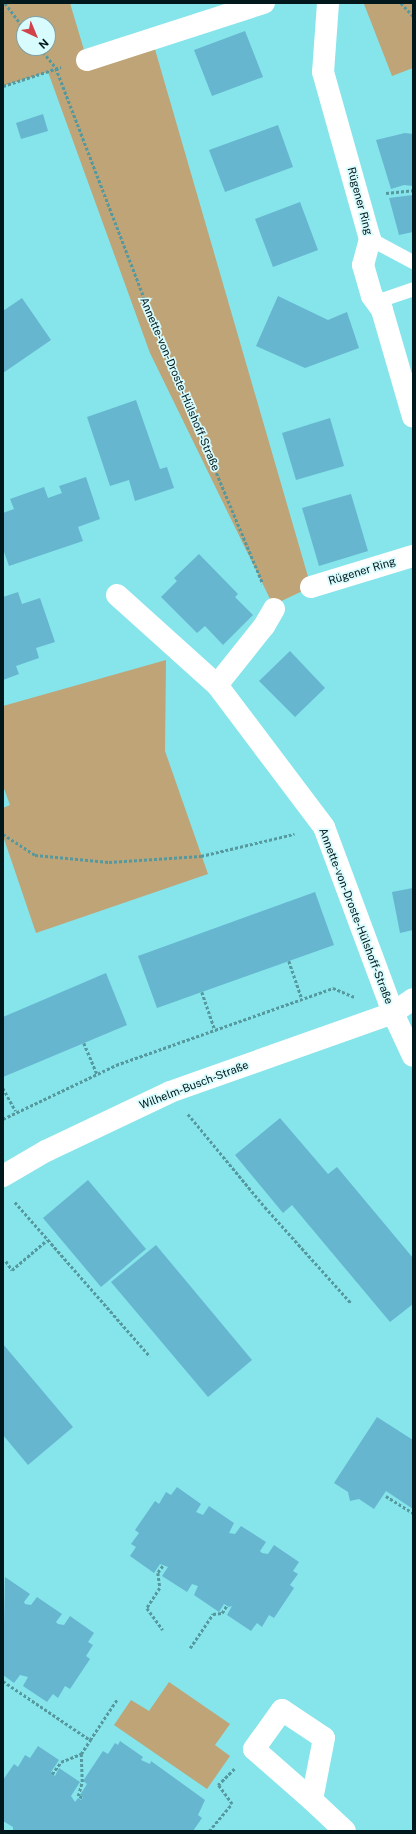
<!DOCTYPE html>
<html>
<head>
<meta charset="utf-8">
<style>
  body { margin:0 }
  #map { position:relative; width:416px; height:1834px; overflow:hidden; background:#86e4eb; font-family:"Public Sans",sans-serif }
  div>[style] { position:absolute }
  .green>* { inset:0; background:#bea477 }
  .building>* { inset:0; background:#66b6d0 }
  .path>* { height:2.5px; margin-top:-1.25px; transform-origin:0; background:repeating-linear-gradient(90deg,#55999f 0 3px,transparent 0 5px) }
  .lane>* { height:14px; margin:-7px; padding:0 7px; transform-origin:7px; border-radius:7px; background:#fff }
  .street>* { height:22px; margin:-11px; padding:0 11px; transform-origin:11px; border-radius:11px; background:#fff }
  span { translate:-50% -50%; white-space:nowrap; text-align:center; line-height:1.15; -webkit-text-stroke:3.5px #d8fbfd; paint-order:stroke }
  .street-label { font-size:11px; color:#00181b }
  .frame { position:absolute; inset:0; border:4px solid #00181b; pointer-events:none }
  .north { position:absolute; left:16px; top:16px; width:40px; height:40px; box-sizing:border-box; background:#d8fbfd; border:1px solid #82a0a3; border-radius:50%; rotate:136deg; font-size:11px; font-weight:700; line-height:16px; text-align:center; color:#00181b }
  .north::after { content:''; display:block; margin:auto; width:14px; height:18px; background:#d2424a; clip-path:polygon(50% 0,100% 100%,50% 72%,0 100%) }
</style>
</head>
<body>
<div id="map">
  <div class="green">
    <div style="clip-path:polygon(evenodd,3px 3px,70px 3px,87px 60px,152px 39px,311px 587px,273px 605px,150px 353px,48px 72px,3px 86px,3px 3px,24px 24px,48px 24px,48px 48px,24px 48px,24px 24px)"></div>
    <div style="clip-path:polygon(413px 3px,413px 68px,392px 76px,364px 4px)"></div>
    <div style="clip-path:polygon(166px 660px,165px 751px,208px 874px,36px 933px,3px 836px,3px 808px,10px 805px,3px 786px,3px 706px)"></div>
    <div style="clip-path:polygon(169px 1682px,230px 1724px,215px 1745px,230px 1756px,207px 1789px,114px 1725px,131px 1700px,149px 1711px)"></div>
  </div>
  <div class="building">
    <div style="clip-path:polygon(245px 31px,263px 77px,212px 96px,194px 50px)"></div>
    <div style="clip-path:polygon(43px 114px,48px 131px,21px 139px,16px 123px)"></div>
    <div style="clip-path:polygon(278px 125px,293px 167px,225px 192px,209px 150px)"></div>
    <div style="clip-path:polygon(405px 133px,413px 134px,413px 186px,404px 185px,391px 189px,376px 140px)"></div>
    <div style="clip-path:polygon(413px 195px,413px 232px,399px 235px,389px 198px)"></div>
    <div style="clip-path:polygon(300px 202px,318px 250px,273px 267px,255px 219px)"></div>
    <div style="clip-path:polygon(278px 296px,328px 320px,347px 312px,359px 348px,305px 368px,256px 346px)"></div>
    <div style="clip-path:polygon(22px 298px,51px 340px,3px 373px,3px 311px)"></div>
    <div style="clip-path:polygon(136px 400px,160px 469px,167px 467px,174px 488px,135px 501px,129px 480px,110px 486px,87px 417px)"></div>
    <div style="clip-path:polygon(330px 418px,344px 466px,296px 480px,282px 433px)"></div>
    <div style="clip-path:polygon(86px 477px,100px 519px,78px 527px,83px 541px,9px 566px,3px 549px,3px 513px,14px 509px,10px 499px,44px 487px,48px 498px,62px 493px,59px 486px)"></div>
    <div style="clip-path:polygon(351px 494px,368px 551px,319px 566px,302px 508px)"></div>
    <div style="clip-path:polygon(199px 554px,238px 594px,235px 597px,253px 615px,223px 645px,205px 626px,197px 633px,161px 597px,177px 581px,174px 578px)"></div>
    <div style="clip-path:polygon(18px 592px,22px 604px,40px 598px,55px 642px,36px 648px,39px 658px,16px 666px,19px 674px,3px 680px,3px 597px)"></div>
    <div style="clip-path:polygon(290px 651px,325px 688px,295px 717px,259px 681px)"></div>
    <div style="clip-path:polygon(413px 888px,413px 930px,400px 933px,392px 892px)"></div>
    <div style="clip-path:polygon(315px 892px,334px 945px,157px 1008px,138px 956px)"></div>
    <div style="clip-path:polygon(106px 973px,127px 1025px,3px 1077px,3px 1017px)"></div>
    <div style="clip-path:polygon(280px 1118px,328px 1174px,337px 1167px,413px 1258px,413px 1304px,390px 1322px,292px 1205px,283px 1213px,235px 1155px)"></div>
    <div style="clip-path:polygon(88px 1180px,146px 1249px,101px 1287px,43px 1218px)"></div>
    <div style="clip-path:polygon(156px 1245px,252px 1360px,208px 1397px,111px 1282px)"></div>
    <div style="clip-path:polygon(3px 1344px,73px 1427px,28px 1465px,3px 1435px)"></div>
    <div style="clip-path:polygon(377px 1417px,413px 1440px,413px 1509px,386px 1491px,374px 1509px,359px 1499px,350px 1501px,348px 1492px,334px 1483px)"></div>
    <div style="clip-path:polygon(177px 1487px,201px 1504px,196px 1512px,203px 1515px,209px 1506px,234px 1523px,229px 1533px,235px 1534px,241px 1526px,266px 1542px,260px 1551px,262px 1553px,268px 1554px,274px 1545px,299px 1562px,293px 1571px,298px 1574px,290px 1585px,294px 1588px,274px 1618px,269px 1615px,262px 1627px,257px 1623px,251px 1631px,227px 1615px,232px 1606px,229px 1607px,224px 1604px,219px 1612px,194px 1595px,198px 1586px,192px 1584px,187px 1592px,162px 1576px,168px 1567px,160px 1564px,154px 1573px,130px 1556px,136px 1547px,131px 1544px,139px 1533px,135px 1530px,155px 1501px,159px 1504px,166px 1492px,171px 1495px)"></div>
    <div style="clip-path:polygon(5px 1577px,30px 1594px,24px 1602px,25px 1604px,31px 1605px,37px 1597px,62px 1614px,56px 1622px,58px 1624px,64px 1625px,70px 1616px,94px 1633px,88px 1642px,93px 1645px,86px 1656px,90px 1659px,70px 1689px,65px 1686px,58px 1698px,53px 1694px,47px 1702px,23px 1686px,28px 1677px,20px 1675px,14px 1683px,3px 1675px)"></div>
    <div style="clip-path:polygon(120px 1741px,143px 1757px,141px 1760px,150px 1764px,151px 1761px,205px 1800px,198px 1815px,202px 1818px,193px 1831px,13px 1831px,13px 1827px,3px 1821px,3px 1780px,14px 1764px,18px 1767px,25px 1755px,30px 1758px,38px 1746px,59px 1760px,51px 1772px,55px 1776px,59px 1768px,80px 1782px,71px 1796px,75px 1802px,78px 1798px,81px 1800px,83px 1797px,80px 1795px,87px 1784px,83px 1781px,103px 1751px,108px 1754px,115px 1743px,118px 1745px)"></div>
  </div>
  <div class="path">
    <div style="left:5px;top:3px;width:31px;rotate:53deg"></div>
    <div style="left:401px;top:3px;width:18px;rotate:47deg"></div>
    <div style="left:40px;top:48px;width:26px;rotate:51deg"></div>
    <div style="left:56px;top:68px;width:266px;rotate:69deg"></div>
    <div style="left:151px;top:316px;width:290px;rotate:67.3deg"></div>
    <div style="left:3px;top:86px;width:61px;rotate:-18.1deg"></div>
    <div style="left:386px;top:193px;width:27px;rotate:-6deg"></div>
    <div style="left:3px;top:834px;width:38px;rotate:33deg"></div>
    <div style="left:35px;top:855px;width:74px;rotate:5.4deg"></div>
    <div style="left:109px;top:862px;width:92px;rotate:-3.7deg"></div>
    <div style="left:201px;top:856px;width:96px;rotate:-13.3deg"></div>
    <div style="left:289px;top:961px;width:40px;rotate:71.1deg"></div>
    <div style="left:202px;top:992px;width:40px;rotate:71.1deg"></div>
    <div style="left:84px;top:1043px;width:34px;rotate:67deg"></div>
    <div style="left:3px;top:1088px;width:26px;rotate:61deg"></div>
    <div style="left:188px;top:1114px;width:121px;rotate:50.4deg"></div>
    <div style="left:265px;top:1207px;width:129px;rotate:48.1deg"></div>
    <div style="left:3px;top:1119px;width:125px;rotate:-25.5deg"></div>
    <div style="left:116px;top:1065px;width:230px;rotate:-19.5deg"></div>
    <div style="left:333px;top:988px;width:23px;rotate:23deg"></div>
    <div style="left:15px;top:1202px;width:205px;rotate:48.8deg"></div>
    <div style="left:6px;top:1261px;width:11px;rotate:56deg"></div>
    <div style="left:12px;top:1270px;width:46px;rotate:-40.6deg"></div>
    <div style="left:386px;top:1496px;width:32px;rotate:32deg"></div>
    <div style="left:163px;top:1566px;width:9px;rotate:126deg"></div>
    <div style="left:158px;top:1573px;width:15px;rotate:82deg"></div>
    <div style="left:160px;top:1588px;width:24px;rotate:123deg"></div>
    <div style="left:147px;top:1608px;width:27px;rotate:54deg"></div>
    <div style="left:190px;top:1648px;width:41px;rotate:-55.9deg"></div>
    <div style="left:213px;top:1614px;width:9px;rotate:-6deg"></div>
    <div style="left:222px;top:1613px;width:9px;rotate:-58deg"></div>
    <div style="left:3px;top:1681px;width:105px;rotate:34.1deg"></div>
    <div style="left:90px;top:1740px;width:50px;rotate:-56.3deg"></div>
    <div style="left:52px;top:1774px;width:15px;rotate:-53deg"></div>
    <div style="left:61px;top:1762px;width:22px;rotate:-22deg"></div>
    <div style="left:82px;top:1798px;width:4px;rotate:-153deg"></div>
    <div style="left:78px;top:1796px;width:15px;rotate:-74deg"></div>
    <div style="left:82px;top:1782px;width:28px;rotate:-92deg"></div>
    <div style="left:81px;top:1754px;width:17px;rotate:-57deg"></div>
    <div style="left:209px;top:1831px;width:35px;rotate:-50deg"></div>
    <div style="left:232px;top:1804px;width:24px;rotate:-126deg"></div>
    <div style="left:218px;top:1785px;width:23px;rotate:-45deg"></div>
  </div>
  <div class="lane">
    <div style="left:370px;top:239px;width:49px;rotate:28.1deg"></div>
    <div style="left:376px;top:302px;width:39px;rotate:-19deg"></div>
  </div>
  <div class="street">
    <div style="left:328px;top:3px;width:69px;rotate:94.1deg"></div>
    <div style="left:323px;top:72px;width:173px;rotate:74.3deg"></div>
    <div style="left:370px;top:239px;width:27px;rotate:105deg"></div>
    <div style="left:363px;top:265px;width:32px;rotate:74deg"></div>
    <div style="left:372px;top:296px;width:17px;rotate:54deg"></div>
    <div style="left:382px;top:310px;width:111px;rotate:73.8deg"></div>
    <div style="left:87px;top:60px;width:186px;rotate:-17.9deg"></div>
    <div style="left:311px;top:587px;width:107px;rotate:-16.9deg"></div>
    <div style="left:117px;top:595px;width:135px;rotate:42deg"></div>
    <div style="left:274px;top:609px;width:20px;rotate:120deg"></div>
    <div style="left:264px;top:626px;width:75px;rotate:128.5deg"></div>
    <div style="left:217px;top:685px;width:178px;rotate:53deg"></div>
    <div style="left:324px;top:827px;width:198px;rotate:69.6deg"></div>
    <div style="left:393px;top:1013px;width:47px;rotate:65.1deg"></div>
    <div style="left:3px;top:1176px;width:50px;rotate:-30.2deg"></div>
    <div style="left:46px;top:1151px;width:137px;rotate:-25.4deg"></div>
    <div style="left:170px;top:1092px;width:237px;rotate:-19.5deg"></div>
    <div style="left:393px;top:1013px;width:24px;rotate:-35deg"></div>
    <div style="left:282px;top:1710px;width:50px;rotate:33.7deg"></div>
    <div style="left:324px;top:1738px;width:63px;rotate:101deg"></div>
    <div style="left:312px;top:1800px;width:77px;rotate:-138.7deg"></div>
    <div style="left:254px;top:1749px;width:48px;rotate:-54.3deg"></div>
    <div style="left:312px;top:1800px;width:45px;rotate:43.2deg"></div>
  </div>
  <div class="street-label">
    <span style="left:360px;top:201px;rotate:75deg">Rügener Ring</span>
    <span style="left:180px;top:384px;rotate:67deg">Annette-von-Droste-Hülshoff-Straße</span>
    <span style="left:362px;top:571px;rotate:-17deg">Rügener Ring</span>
    <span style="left:356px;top:916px;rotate:69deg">Annette-von-Droste-Hülshoff-Straße</span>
    <span style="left:194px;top:1085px;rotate:-21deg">Wilhelm-Busch-Straße</span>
  </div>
  <div class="frame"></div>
  <div class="north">N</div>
</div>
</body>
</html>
